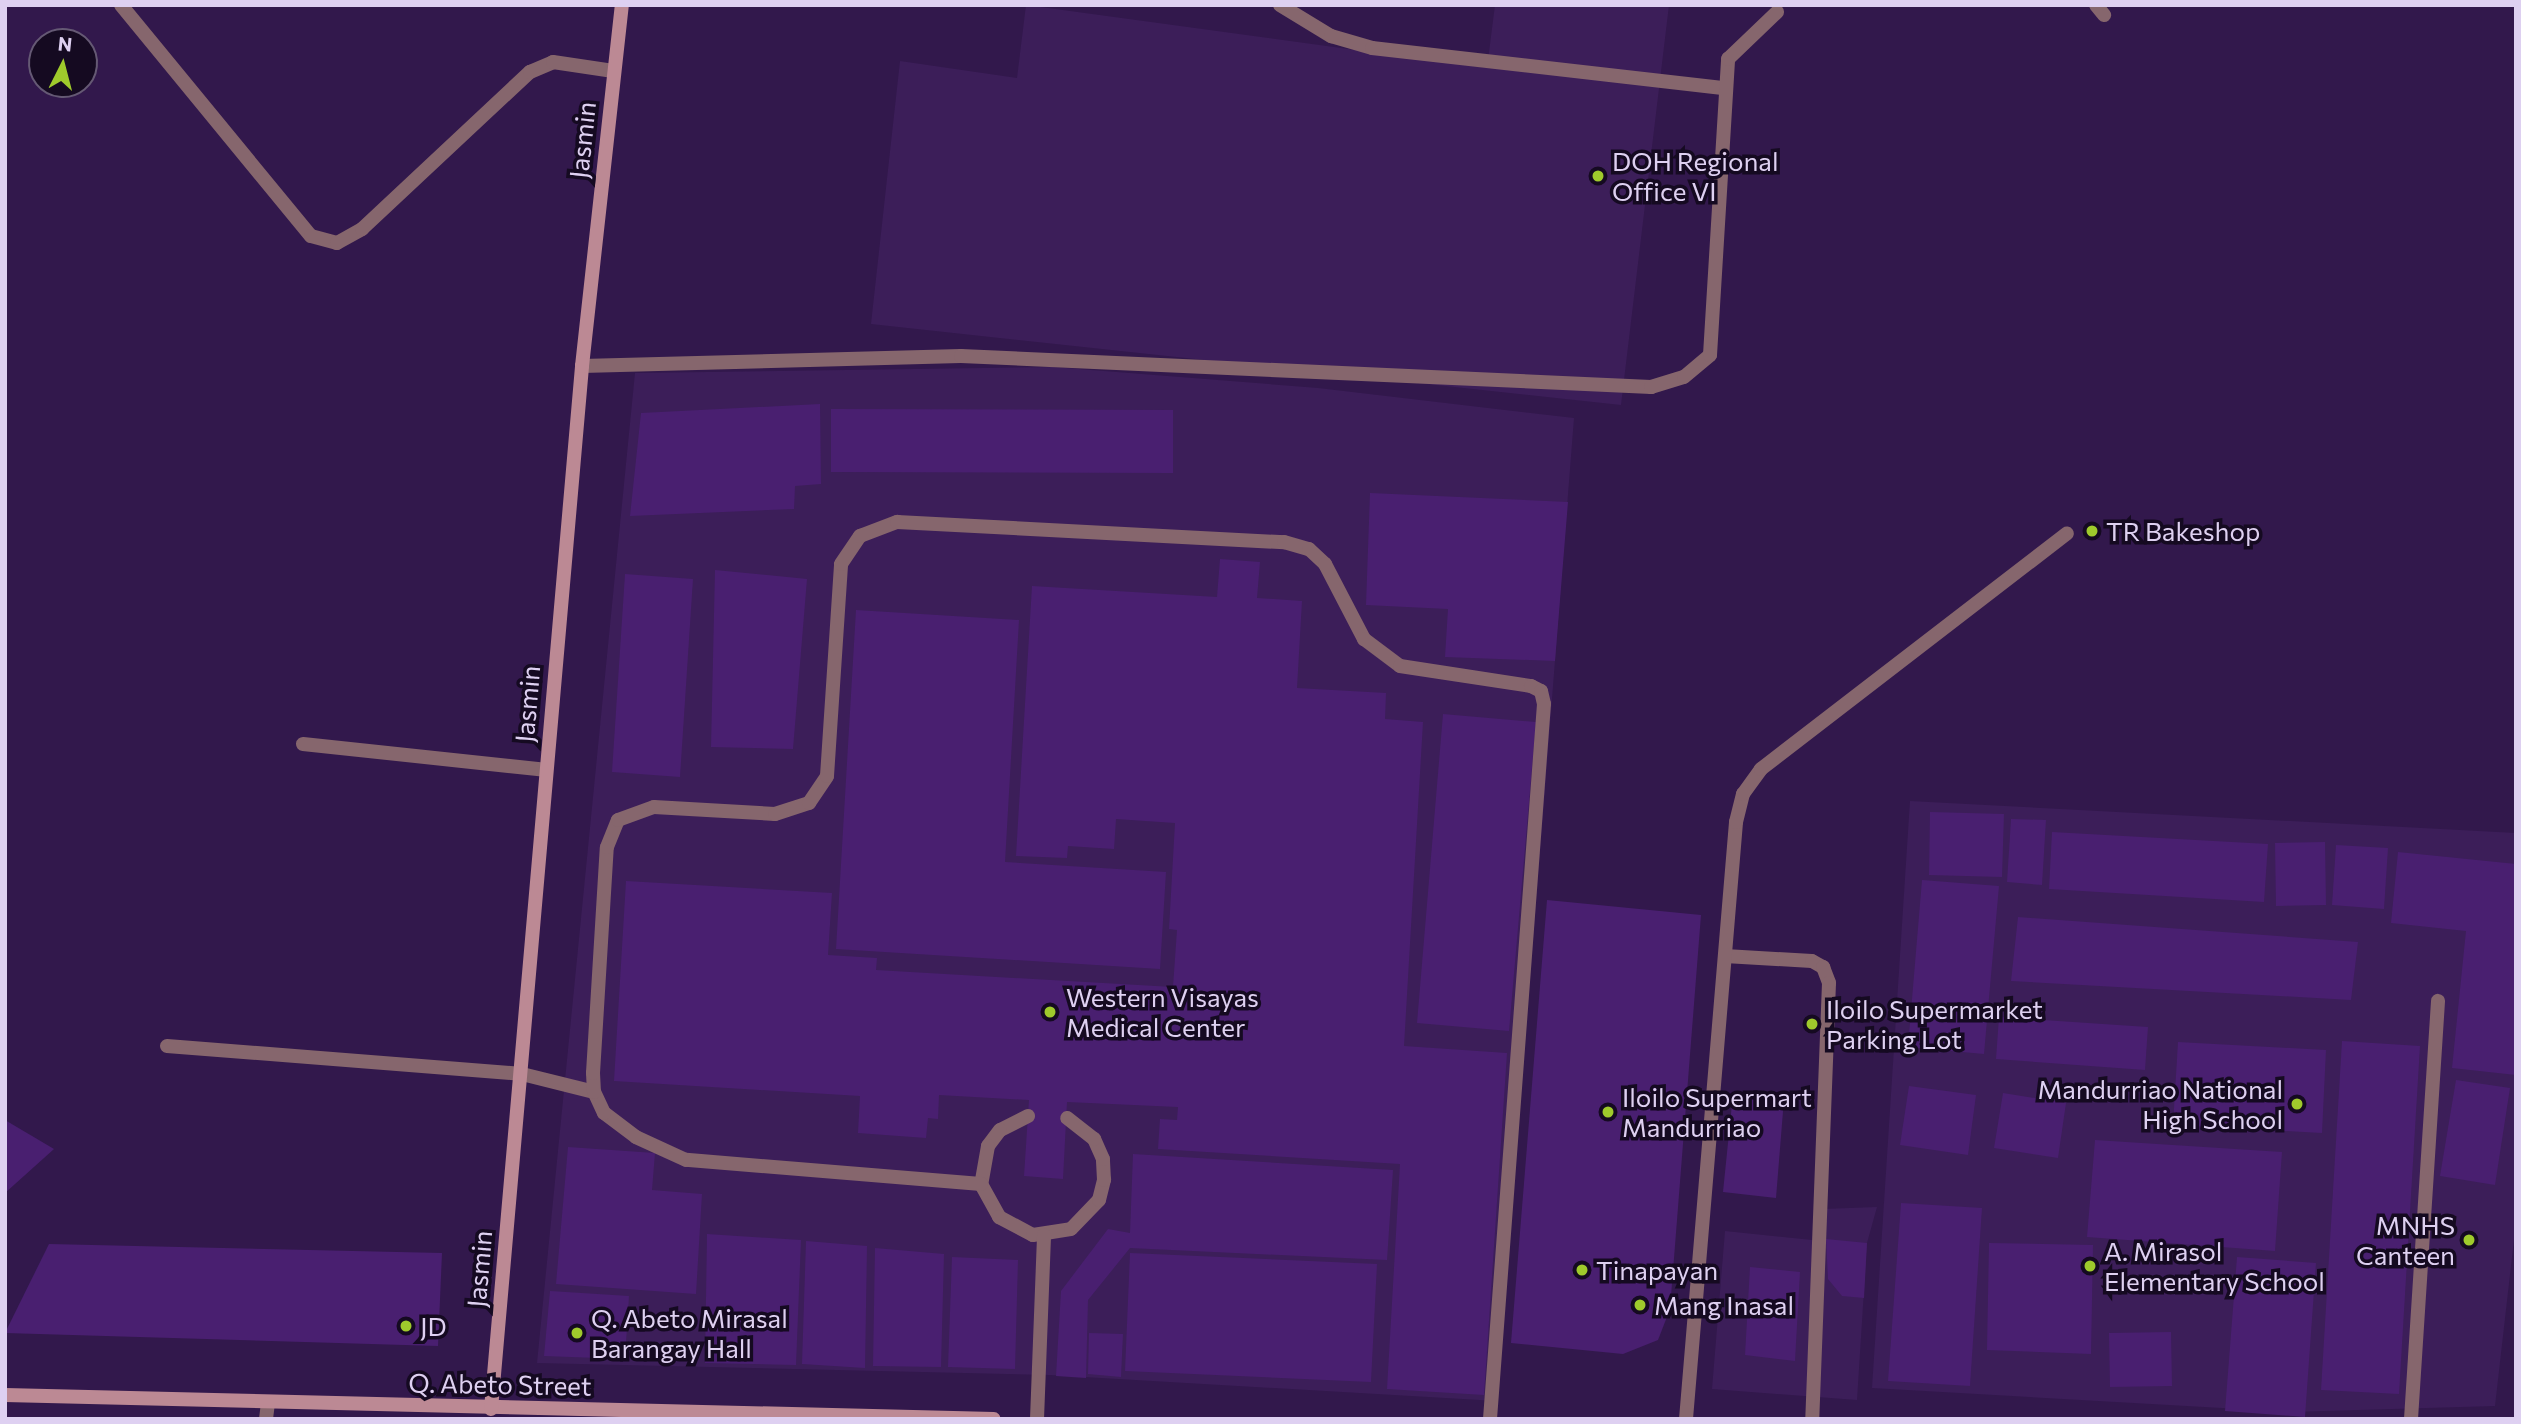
<!DOCTYPE html>
<html>
<head>
<meta charset="utf-8">
<style>
  body { margin:0 }
  #map { position:relative; width:2521px; height:1424px; overflow:hidden; background:#32184c; font-family:Commissioner,sans-serif }
  div>[style] { position:absolute }
  .built>* { inset:0; background:#3c1e59 }
  .building>* { inset:0; background:#491f70 }
  .lane>* { height:14px; margin:-7px; padding:0 7px; transform-origin:7px; border-radius:7px; background:#86666d }
  .street>* { height:14px; margin:-7px; padding:0 7px; transform-origin:7px; border-radius:7px; background:#86666d }
  .secondary>* { height:14px; margin:-7px; padding:0 7px; transform-origin:7px; border-radius:7px; background:#bc8994 }
  .dots>* { width:19px; height:19px; translate:-50% -50%; box-sizing:border-box; border:4px solid #150a21; border-radius:50% }
  span { translate:-50% -50%; white-space:nowrap; text-align:center; line-height:1.15; -webkit-text-stroke:7px #150a21; paint-order:stroke }
  .street-label { font-size:26px; color:#ded0f1 }
  .poi-label { font-size:26px; color:#ded0f1 }
  .left { translate:0 -50%; text-align:left }
  .right { translate:-100% -50%; text-align:right }
  .frame { position:absolute; inset:0; border:7px solid #ded0f1; pointer-events:none }
  .north { position:absolute; left:28px; top:28px; width:70px; height:70px; box-sizing:border-box; background:#150a21; border:2px solid #655974; border-radius:50%; rotate:6deg; font-size:19px; font-weight:700; line-height:28px; text-align:center; color:#ded0f1 }
  .north::after { content:''; display:block; margin:auto; width:24px; height:32px; background:#9fca2c; clip-path:polygon(50% 0,100% 100%,50% 72%,0 100%) }
</style>
</head>
<body>
<div id="map">
  <div class="built">
    <div style="clip-path:polygon(1026px 5px,1487px 68px,1495px 5px,1669px 5px,1621px 405px,871px 324px,900px 61px,1017px 78px)"></div>
    <div style="clip-path:polygon(1053px 367px,1318px 388px,1574px 418px,1497px 1401px,1050px 1375px,537px 1363px,635px 373px)"></div>
    <div style="clip-path:polygon(1910px 801px,2516px 833px,2516px 1222px,2495px 1406px,2291px 1412px,1872px 1388px)"></div>
    <div style="clip-path:polygon(1877px 1207px,1867px 1243px,1857px 1400px,1712px 1389px,1725px 1231px,1822px 1241px,1823px 1209px)"></div>
  </div>
  <div class="building">
    <div style="clip-path:polygon(820px 404px,821px 484px,795px 486px,794px 509px,630px 516px,641px 413px)"></div>
    <div style="clip-path:polygon(831px 409px,1173px 410px,1173px 473px,831px 472px)"></div>
    <div style="clip-path:polygon(1370px 493px,1568px 502px,1555px 661px,1445px 657px,1448px 609px,1366px 605px)"></div>
    <div style="clip-path:polygon(1220px 559px,1260px 562px,1257px 598px,1302px 601px,1297px 688px,1386px 693px,1385px 719px,1423px 722px,1404px 1046px,1507px 1053px,1484px 1395px,1387px 1389px,1400px 1164px,1158px 1149px,1160px 1119px,1177px 1120px,1178px 1107px,1067px 1102px,1063px 1179px,1024px 1176px,1029px 1100px,939px 1095px,938px 1119px,928px 1118px,926px 1138px,858px 1133px,860px 1096px,614px 1081px,626px 881px,832px 893px,828px 955px,877px 958px,876px 970px,1173px 987px,1177px 930px,1169px 929px,1175px 823px,1116px 819px,1114px 849px,1068px 846px,1067px 858px,1016px 856px,1032px 586px,1217px 597px)"></div>
    <div style="clip-path:polygon(715px 570px,807px 579px,793px 749px,711px 747px)"></div>
    <div style="clip-path:polygon(625px 574px,693px 579px,680px 777px,612px 772px)"></div>
    <div style="clip-path:polygon(856px 610px,1019px 620px,1005px 862px,1166px 872px,1160px 969px,836px 949px)"></div>
    <div style="clip-path:polygon(1443px 714px,1536px 722px,1509px 1031px,1417px 1023px)"></div>
    <div style="clip-path:polygon(1930px 812px,2004px 814px,2002px 877px,1929px 875px)"></div>
    <div style="clip-path:polygon(2011px 819px,2046px 820px,2042px 885px,2007px 882px)"></div>
    <div style="clip-path:polygon(2052px 832px,2268px 844px,2264px 902px,2049px 889px)"></div>
    <div style="clip-path:polygon(2325px 842px,2326px 905px,2276px 906px,2275px 843px)"></div>
    <div style="clip-path:polygon(2336px 845px,2388px 848px,2384px 909px,2332px 905px)"></div>
    <div style="clip-path:polygon(2398px 852px,2516px 864px,2516px 1075px,2452px 1068px,2466px 931px,2391px 923px)"></div>
    <div style="clip-path:polygon(1922px 880px,1999px 886px,1984px 1054px,1908px 1047px)"></div>
    <div style="clip-path:polygon(1547px 900px,1701px 915px,1670px 1309px,1658px 1340px,1623px 1354px,1511px 1343px)"></div>
    <div style="clip-path:polygon(2018px 917px,2358px 942px,2351px 1000px,2011px 981px)"></div>
    <div style="clip-path:polygon(1999px 1017px,2148px 1027px,2145px 1070px,1996px 1059px)"></div>
    <div style="clip-path:polygon(2342px 1041px,2420px 1046px,2399px 1394px,2321px 1390px)"></div>
    <div style="clip-path:polygon(2178px 1042px,2326px 1050px,2322px 1133px,2173px 1125px)"></div>
    <div style="clip-path:polygon(2456px 1080px,2510px 1088px,2495px 1185px,2440px 1176px)"></div>
    <div style="clip-path:polygon(1909px 1086px,1976px 1095px,1968px 1155px,1900px 1145px)"></div>
    <div style="clip-path:polygon(2003px 1093px,2066px 1103px,2058px 1158px,1994px 1148px)"></div>
    <div style="clip-path:polygon(1733px 1094px,1784px 1099px,1776px 1198px,1723px 1192px)"></div>
    <div style="clip-path:polygon(5px 1120px,54px 1149px,5px 1193px)"></div>
    <div style="clip-path:polygon(2095px 1140px,2282px 1152px,2275px 1251px,2087px 1237px)"></div>
    <div style="clip-path:polygon(568px 1147px,655px 1153px,652px 1190px,702px 1194px,696px 1294px,556px 1284px)"></div>
    <div style="clip-path:polygon(1133px 1154px,1393px 1170px,1387px 1260px,1130px 1248px,1088px 1300px,1086px 1378px,1056px 1376px,1061px 1291px,1108px 1229px,1130px 1233px)"></div>
    <div style="clip-path:polygon(1901px 1203px,1982px 1208px,1970px 1386px,1888px 1381px)"></div>
    <div style="clip-path:polygon(707px 1234px,801px 1240px,796px 1365px,705px 1363px)"></div>
    <div style="clip-path:polygon(1826px 1239px,1867px 1243px,1864px 1298px,1842px 1296px,1828px 1279px)"></div>
    <div style="clip-path:polygon(806px 1241px,867px 1246px,865px 1368px,802px 1364px)"></div>
    <div style="clip-path:polygon(1989px 1243px,2093px 1245px,2091px 1354px,1987px 1350px)"></div>
    <div style="clip-path:polygon(49px 1244px,442px 1253px,438px 1346px,5px 1333px)"></div>
    <div style="clip-path:polygon(875px 1248px,944px 1254px,941px 1367px,873px 1366px)"></div>
    <div style="clip-path:polygon(1130px 1253px,1377px 1264px,1371px 1382px,1125px 1371px)"></div>
    <div style="clip-path:polygon(952px 1257px,1018px 1260px,1015px 1369px,948px 1367px)"></div>
    <div style="clip-path:polygon(2237px 1257px,2316px 1263px,2305px 1417px,2225px 1411px)"></div>
    <div style="clip-path:polygon(1750px 1267px,1800px 1272px,1795px 1361px,1745px 1355px)"></div>
    <div style="clip-path:polygon(550px 1291px,629px 1296px,625px 1359px,544px 1356px)"></div>
    <div style="clip-path:polygon(2171px 1332px,2172px 1386px,2110px 1387px,2109px 1333px)"></div>
    <div style="clip-path:polygon(1089px 1333px,1123px 1334px,1121px 1377px,1088px 1374px)"></div>
  </div>
  <div class="lane">
    <div style="left:1280px;top:5px;width:60px;rotate:31.3deg"></div>
    <div style="left:1331px;top:36px;width:43px;rotate:16.3deg"></div>
    <div style="left:1372px;top:48px;width:355px;rotate:6.5deg"></div>
    <div style="left:303px;top:744px;width:243px;rotate:6.1deg"></div>
    <div style="left:1725px;top:956px;width:87px;rotate:3.3deg"></div>
    <div style="left:1812px;top:961px;width:13px;rotate:29deg"></div>
    <div style="left:1823px;top:967px;width:17px;rotate:69deg"></div>
    <div style="left:1829px;top:983px;width:436px;rotate:92.2deg"></div>
    <div style="left:522px;top:1074px;width:74px;rotate:14deg"></div>
    <div style="left:1028px;top:1116px;width:31px;rotate:153deg"></div>
    <div style="left:1000px;top:1130px;width:20px;rotate:127deg"></div>
    <div style="left:988px;top:1146px;width:39px;rotate:100deg"></div>
    <div style="left:981px;top:1184px;width:38px;rotate:61deg"></div>
    <div style="left:999px;top:1217px;width:38px;rotate:28deg"></div>
    <div style="left:1033px;top:1235px;width:38px;rotate:-9deg"></div>
    <div style="left:1071px;top:1229px;width:40px;rotate:-46deg"></div>
    <div style="left:1099px;top:1200px;width:21px;rotate:-76deg"></div>
    <div style="left:1104px;top:1180px;width:21px;rotate:-93deg"></div>
    <div style="left:1103px;top:1159px;width:22px;rotate:-114deg"></div>
    <div style="left:1094px;top:1139px;width:34px;rotate:-142deg"></div>
    <div style="left:981px;top:1184px;width:296px;rotate:-175.3deg"></div>
    <div style="left:686px;top:1160px;width:55px;rotate:-155.3deg"></div>
    <div style="left:636px;top:1137px;width:40px;rotate:-143deg"></div>
    <div style="left:604px;top:1113px;width:23px;rotate:-115deg"></div>
    <div style="left:594px;top:1092px;width:19px;rotate:-93deg"></div>
    <div style="left:593px;top:1073px;width:226px;rotate:-86.5deg"></div>
    <div style="left:607px;top:847px;width:29px;rotate:-68deg"></div>
    <div style="left:618px;top:820px;width:38px;rotate:-20deg"></div>
    <div style="left:654px;top:807px;width:121px;rotate:3.3deg"></div>
    <div style="left:775px;top:814px;width:36px;rotate:-18deg"></div>
    <div style="left:809px;top:803px;width:32px;rotate:-56deg"></div>
    <div style="left:827px;top:776px;width:212px;rotate:-86.2deg"></div>
    <div style="left:841px;top:564px;width:34px;rotate:-56deg"></div>
    <div style="left:860px;top:536px;width:40px;rotate:-21deg"></div>
    <div style="left:897px;top:522px;width:388px;rotate:3deg"></div>
    <div style="left:1284px;top:542px;width:26px;rotate:16deg"></div>
    <div style="left:1309px;top:549px;width:22px;rotate:43deg"></div>
    <div style="left:1325px;top:564px;width:85px;rotate:62.5deg"></div>
    <div style="left:1364px;top:639px;width:45px;rotate:36.9deg"></div>
    <div style="left:1400px;top:666px;width:133px;rotate:8.7deg"></div>
    <div style="left:1531px;top:686px;width:11px;rotate:27deg"></div>
    <div style="left:1541px;top:691px;width:13px;rotate:77deg"></div>
    <div style="left:1544px;top:704px;width:717px;rotate:94.32deg"></div>
    <div style="left:1037px;top:1419px;width:184px;rotate:-87.8deg"></div>
    <div style="left:2411px;top:1419px;width:419px;rotate:-86.3deg"></div>
  </div>
  <div class="street">
    <div style="left:121px;top:5px;width:299px;rotate:50.6deg"></div>
    <div style="left:311px;top:236px;width:27px;rotate:15deg"></div>
    <div style="left:337px;top:243px;width:29px;rotate:-29deg"></div>
    <div style="left:362px;top:229px;width:230px;rotate:-43.1deg"></div>
    <div style="left:530px;top:72px;width:25px;rotate:-23deg"></div>
    <div style="left:553px;top:62px;width:61px;rotate:8.5deg"></div>
    <div style="left:2096px;top:5px;width:13px;rotate:51deg"></div>
    <div style="left:582px;top:366px;width:379px;rotate:-1.5deg"></div>
    <div style="left:961px;top:356px;width:691px;rotate:2.57deg"></div>
    <div style="left:1651px;top:387px;width:34px;rotate:-17deg"></div>
    <div style="left:1684px;top:377px;width:34px;rotate:-40deg"></div>
    <div style="left:1710px;top:355px;width:297px;rotate:-86.5deg"></div>
    <div style="left:1728px;top:59px;width:68px;rotate:-43.8deg"></div>
    <div style="left:167px;top:1046px;width:356px;rotate:4.5deg"></div>
    <div style="left:266px;top:1419px;width:16px;rotate:-83deg"></div>
    <div style="left:1686px;top:1419px;width:599px;rotate:-85.21deg"></div>
    <div style="left:1736px;top:822px;width:29px;rotate:-76deg"></div>
    <div style="left:1743px;top:794px;width:31px;rotate:-54deg"></div>
    <div style="left:1761px;top:769px;width:386px;rotate:-37.6deg"></div>
  </div>
  <div class="secondary">
    <div style="left:5px;top:1395px;width:989px;rotate:1.39deg"></div>
    <div style="left:491px;top:1409px;width:1047px;rotate:-85.01deg"></div>
    <div style="left:582px;top:366px;width:363px;rotate:-83.7deg"></div>
  </div>
  <div class="dots">
    <div style="left:1598px;top:176px;background:#9fca2c"></div>
    <div style="left:2092px;top:531px;background:#9fca2c"></div>
    <div style="left:1050px;top:1012px;background:#9fca2c"></div>
    <div style="left:1812px;top:1024px;background:#9fca2c"></div>
    <div style="left:2297px;top:1104px;background:#9fca2c"></div>
    <div style="left:1608px;top:1112px;background:#9fca2c"></div>
    <div style="left:2469px;top:1240px;background:#9fca2c"></div>
    <div style="left:2090px;top:1266px;background:#9fca2c"></div>
    <div style="left:1582px;top:1270px;background:#9fca2c"></div>
    <div style="left:1640px;top:1305px;background:#9fca2c"></div>
    <div style="left:406px;top:1326px;background:#9fca2c"></div>
    <div style="left:577px;top:1333px;background:#9fca2c"></div>
  </div>
  <div class="street-label">
    <span style="left:582px;top:140px;rotate:-84deg">Jasmin</span>
    <span style="left:527px;top:704px;rotate:-85deg">Jasmin</span>
    <span style="left:479px;top:1269px;rotate:-85deg">Jasmin</span>
    <span style="left:500px;top:1384px;rotate:1deg">Q. Abeto Street</span>
  </div>
  <div class="poi-label">
    <span class="left" style="left:1612px;top:176px">DOH Regional<br>Office VI</span>
    <span class="left" style="left:2106px;top:531px">TR Bakeshop</span>
    <span class="left" style="left:1066px;top:1012px">Western Visayas<br>Medical Center</span>
    <span class="left" style="left:1826px;top:1024px">Iloilo Supermarket<br>Parking Lot</span>
    <span class="right" style="left:2283px;top:1104px">Mandurriao National<br>High School</span>
    <span class="left" style="left:1622px;top:1112px">Iloilo Supermart<br>Mandurriao</span>
    <span class="right" style="left:2455px;top:1240px">MNHS<br>Canteen</span>
    <span class="left" style="left:2104px;top:1266px">A. Mirasol<br>Elementary School</span>
    <span class="left" style="left:1596px;top:1270px">Tinapayan</span>
    <span class="left" style="left:1654px;top:1305px">Mang Inasal</span>
    <span class="left" style="left:591px;top:1333px">Q. Abeto Mirasal<br>Barangay Hall</span>
    <span class="left" style="left:420px;top:1326px">JD</span>
  </div>
  <div class="frame"></div>
  <div class="north">N</div>
</div>
</body>
</html>
